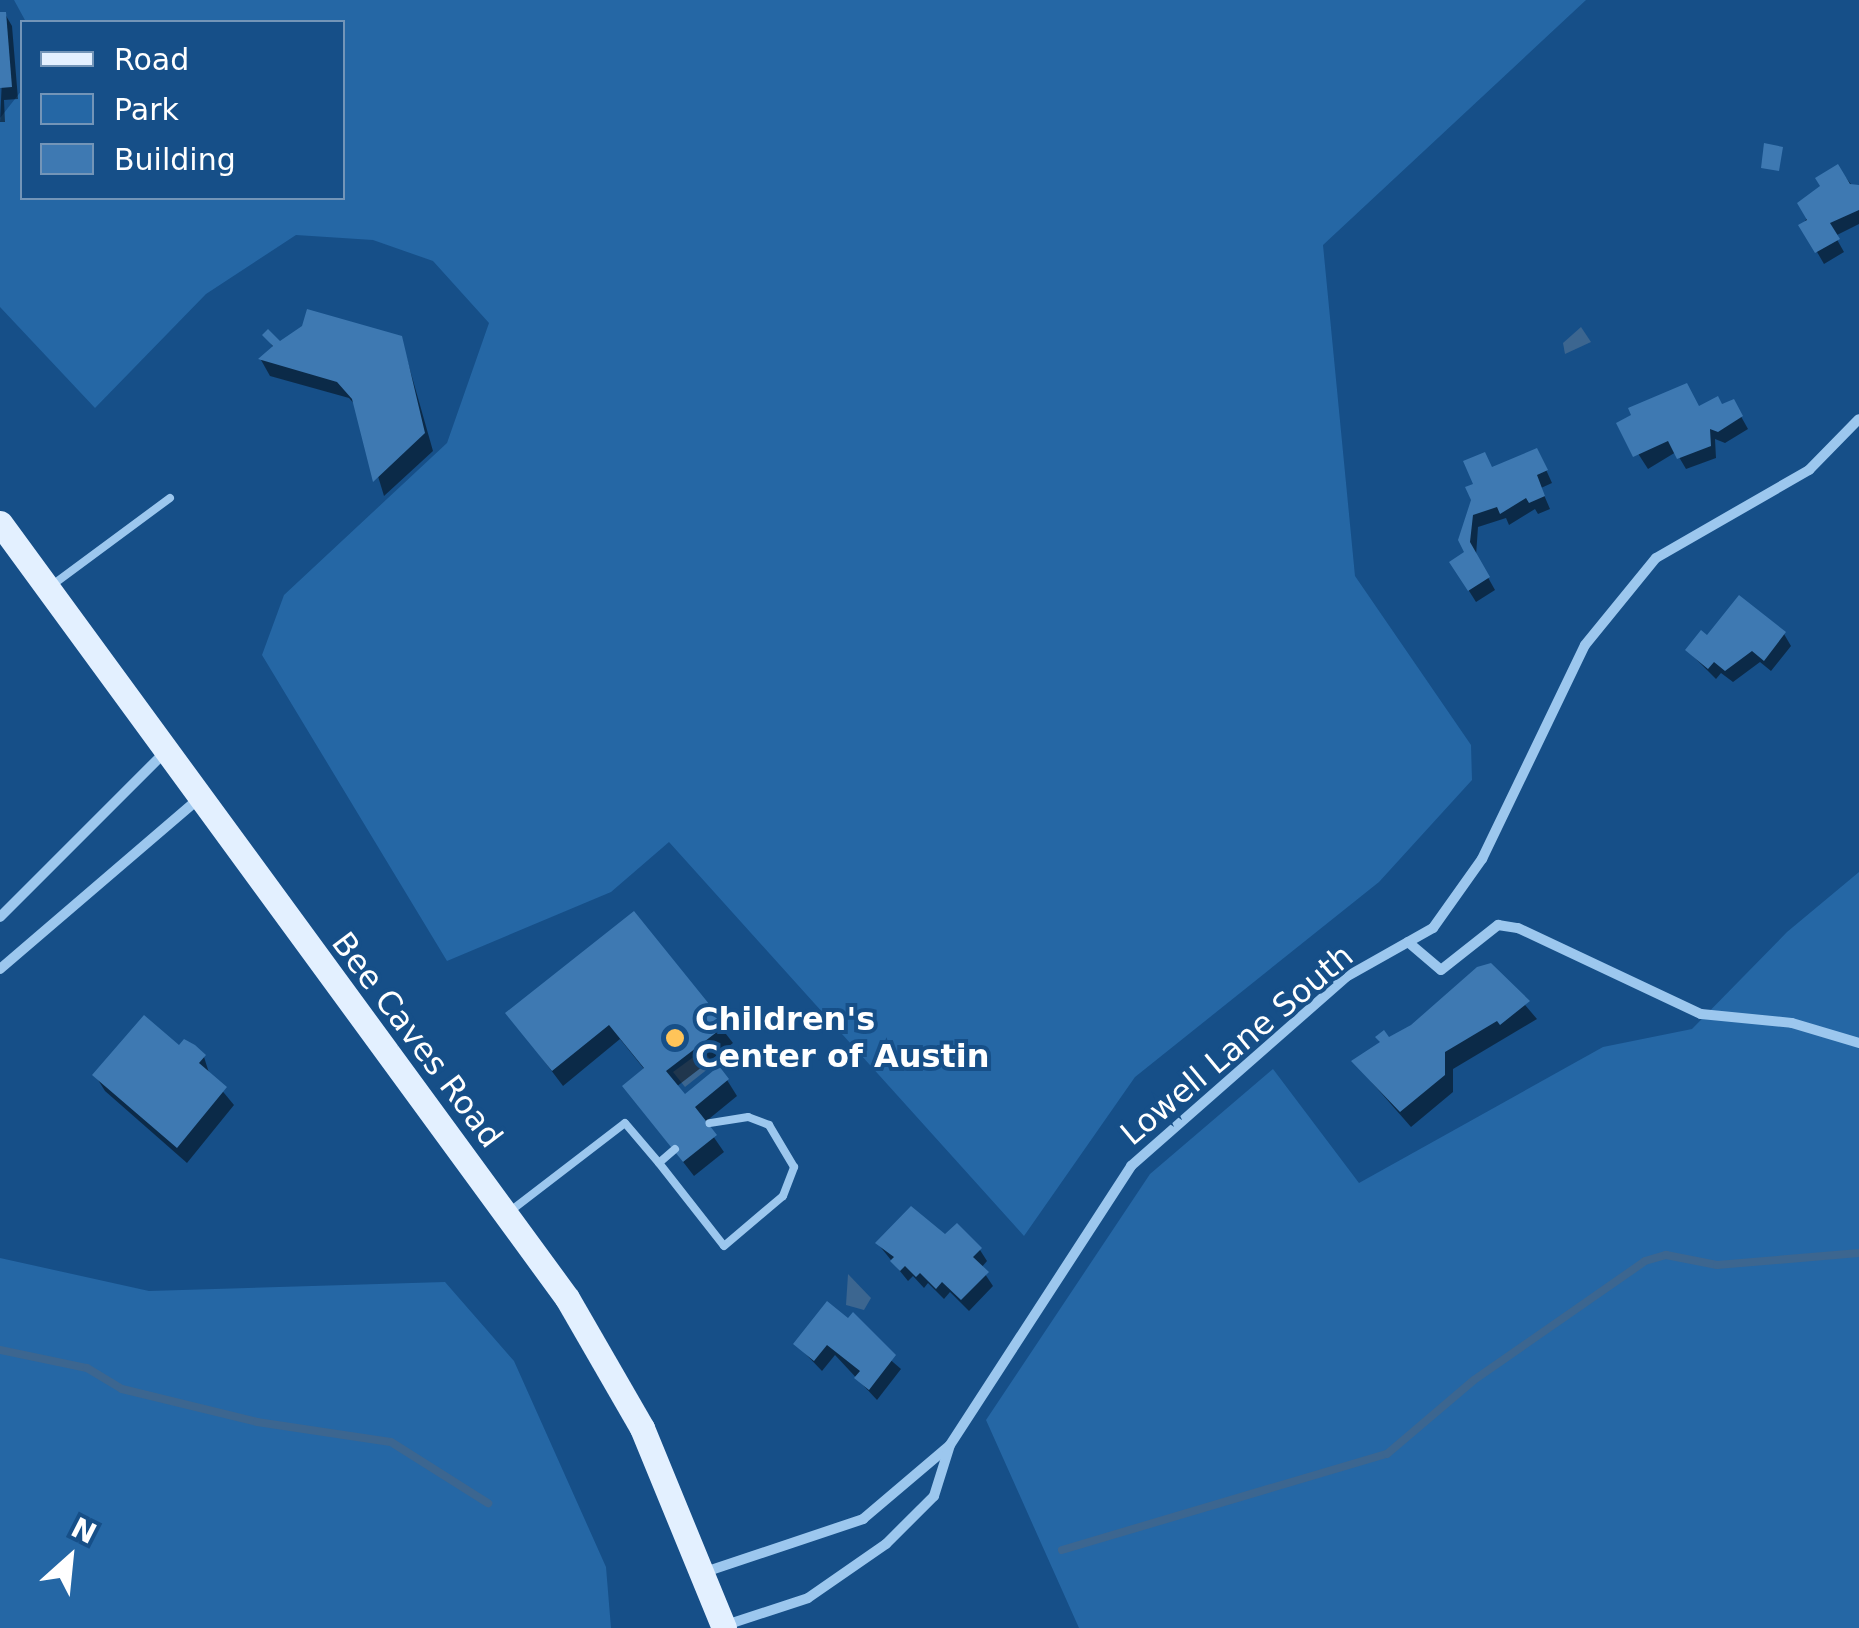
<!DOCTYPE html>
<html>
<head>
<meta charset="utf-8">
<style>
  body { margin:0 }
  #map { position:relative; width:1859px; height:1628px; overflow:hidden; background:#164f88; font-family:"DejaVu Sans",sans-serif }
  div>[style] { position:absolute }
  .green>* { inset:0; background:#2567a5 }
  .water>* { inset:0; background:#3c6690 }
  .shadow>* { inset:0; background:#0007 }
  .stream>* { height:8px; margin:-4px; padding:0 4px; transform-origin:4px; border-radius:4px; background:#3c6690 }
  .building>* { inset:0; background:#3e79b2 }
  .service>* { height:8px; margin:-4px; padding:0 4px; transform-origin:4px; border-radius:4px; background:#9cc7ee }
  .minor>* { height:10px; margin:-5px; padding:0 5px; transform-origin:5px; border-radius:5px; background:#9cc7ee }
  .primary>* { height:25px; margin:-12.5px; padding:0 12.5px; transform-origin:12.5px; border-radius:12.5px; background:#e3f0ff }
  .dots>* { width:28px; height:28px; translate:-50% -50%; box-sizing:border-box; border:5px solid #164f88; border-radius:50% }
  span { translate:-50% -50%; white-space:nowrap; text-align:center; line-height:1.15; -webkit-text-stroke:8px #164f88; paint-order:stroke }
  .poi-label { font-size:32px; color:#fff; font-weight:700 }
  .left { translate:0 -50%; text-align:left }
  .street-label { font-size:32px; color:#fff }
  .legend { position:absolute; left:20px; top:20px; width:325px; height:180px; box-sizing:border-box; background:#164f88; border:2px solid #7395b8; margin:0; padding:12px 18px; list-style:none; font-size:30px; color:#fff }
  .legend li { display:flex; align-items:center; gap:20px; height:50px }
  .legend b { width:50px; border:2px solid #7395b8 }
  .north { position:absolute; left:20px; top:1508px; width:100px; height:100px; -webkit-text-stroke:8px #164f88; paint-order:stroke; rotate:27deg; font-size:28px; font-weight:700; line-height:40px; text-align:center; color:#fff }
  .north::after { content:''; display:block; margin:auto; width:35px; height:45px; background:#fff; clip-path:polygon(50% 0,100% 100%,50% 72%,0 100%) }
</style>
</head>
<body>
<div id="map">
  <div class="green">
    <div style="clip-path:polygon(14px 0,1586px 0,1323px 245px,1355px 576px,1471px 745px,1472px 780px,1379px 882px,1135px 1077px,1024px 1236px,669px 842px,611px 892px,447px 961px,262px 655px,284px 595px,447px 443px,489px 323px,433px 261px,373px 240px,296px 235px,206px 294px,95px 408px,0 307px,0 118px,22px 90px,22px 198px,342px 198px,342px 22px,26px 22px)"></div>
    <div style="clip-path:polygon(1859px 872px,1859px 1628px,1079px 1628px,986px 1420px,1150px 1174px,1273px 1069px,1359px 1183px,1603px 1047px,1692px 1029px,1787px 932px)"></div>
    <div style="clip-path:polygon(0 1258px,149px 1291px,445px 1282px,514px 1361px,606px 1567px,611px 1628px,0 1628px)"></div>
  </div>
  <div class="water">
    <div style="clip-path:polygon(1581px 327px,1591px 342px,1565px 354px,1563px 343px)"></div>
    <div style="clip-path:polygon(703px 1050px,714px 1064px,685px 1087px,673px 1072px)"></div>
    <div style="clip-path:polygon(848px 1274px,871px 1298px,864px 1310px,846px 1305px)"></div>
  </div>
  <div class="shadow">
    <div style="clip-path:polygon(5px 14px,12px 26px,18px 99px,4px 100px,5px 122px,0 122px)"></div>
    <div style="clip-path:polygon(1838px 168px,1859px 194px,1859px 224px,1835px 236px,1844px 252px,1824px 264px,1802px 226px)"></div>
    <div style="clip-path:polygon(266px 335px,279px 344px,401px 338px,433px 451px,384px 496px,357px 407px,349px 398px,270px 376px,261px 360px,274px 349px)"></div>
    <div style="clip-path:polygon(1733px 402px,1748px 429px,1725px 443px,1715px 439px,1716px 458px,1686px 469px,1676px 452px,1648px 469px,1619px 424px)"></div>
    <div style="clip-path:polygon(1543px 463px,1552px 483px,1541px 488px,1550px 509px,1538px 514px,1535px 509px,1509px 525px,1506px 518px,1478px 527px,1476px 556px,1495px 590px,1476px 602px,1459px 575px,1467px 553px,1461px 539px,1492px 470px)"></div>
    <div style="clip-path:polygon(1784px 634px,1791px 646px,1771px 671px,1760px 662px,1733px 682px,1721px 673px,1716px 679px,1688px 651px)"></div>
    <div style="clip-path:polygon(633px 915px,733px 1043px,676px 1087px,685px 1098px,727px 1080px,737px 1096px,704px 1123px,724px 1152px,694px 1176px,625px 1087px,645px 1070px,620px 1039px,563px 1086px,508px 1013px)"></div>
    <div style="clip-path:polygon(1491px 965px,1537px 1019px,1453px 1069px,1453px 1092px,1411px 1127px,1354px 1062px,1412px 1028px)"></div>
    <div style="clip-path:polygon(204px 1057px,210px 1076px,234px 1105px,187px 1163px,105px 1091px,95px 1075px)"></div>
    <div style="clip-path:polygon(945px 1238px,980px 1250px,987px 1261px,981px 1268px,993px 1286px,969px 1311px,950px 1292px,944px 1299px,928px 1283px,924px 1288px,913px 1276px,908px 1281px,878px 1244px)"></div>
    <div style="clip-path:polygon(827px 1305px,901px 1369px,877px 1400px,835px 1355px,822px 1371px,796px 1344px)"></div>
  </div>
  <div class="stream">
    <div style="left:0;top:1350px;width:89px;rotate:11.7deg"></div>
    <div style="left:87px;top:1368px;width:41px;rotate:31deg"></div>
    <div style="left:122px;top:1389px;width:139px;rotate:13.7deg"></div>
    <div style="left:257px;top:1422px;width:135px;rotate:8.5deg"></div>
    <div style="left:391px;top:1442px;width:115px;rotate:32.2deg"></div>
    <div style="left:1062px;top:1550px;width:339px;rotate:-16.5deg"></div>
    <div style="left:1387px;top:1454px;width:114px;rotate:-40.4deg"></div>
    <div style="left:1474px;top:1380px;width:208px;rotate:-34.8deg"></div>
    <div style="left:1645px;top:1261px;width:22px;rotate:-16deg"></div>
    <div style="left:1666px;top:1255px;width:52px;rotate:11.1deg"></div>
    <div style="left:1717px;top:1265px;width:143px;rotate:-4.8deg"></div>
  </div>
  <div class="building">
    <div style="clip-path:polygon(0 12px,6px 12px,12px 87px,0 88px)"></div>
    <div style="clip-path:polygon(1764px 143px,1783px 147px,1779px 171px,1761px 168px)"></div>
    <div style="clip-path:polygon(1838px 164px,1850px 184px,1859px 185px,1859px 210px,1830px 223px,1840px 239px,1815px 253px,1798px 225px,1807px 220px,1797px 203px,1820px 186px,1815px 178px)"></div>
    <div style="clip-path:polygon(307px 309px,402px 336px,425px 433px,373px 482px,352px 399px,337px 382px,258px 359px,273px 346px,262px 335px,268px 329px,280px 341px,302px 326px)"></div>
    <div style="clip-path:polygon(1687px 383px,1699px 406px,1718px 396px,1722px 404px,1734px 399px,1743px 416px,1718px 432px,1710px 429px,1711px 446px,1677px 459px,1668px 441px,1633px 457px,1616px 423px,1631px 415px,1628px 408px)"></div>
    <div style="clip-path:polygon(1537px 448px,1548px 470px,1537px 475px,1545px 496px,1529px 503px,1526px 498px,1500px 514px,1497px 507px,1473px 515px,1470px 542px,1490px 577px,1468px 591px,1449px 562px,1464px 552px,1458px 540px,1471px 500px,1465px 487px,1473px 484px,1463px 461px,1485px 452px,1492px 467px)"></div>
    <div style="clip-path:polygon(1739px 595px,1786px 632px,1764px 661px,1752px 651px,1725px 671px,1714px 662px,1708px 669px,1685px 650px,1701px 630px,1707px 635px)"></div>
    <div style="clip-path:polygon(634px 911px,726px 1025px,666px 1071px,685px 1094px,719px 1066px,729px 1079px,695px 1107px,717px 1135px,683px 1162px,622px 1086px,644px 1068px,609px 1025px,552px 1071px,505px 1013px)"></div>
    <div style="clip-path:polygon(1491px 963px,1530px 1001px,1500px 1025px,1497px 1021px,1445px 1052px,1445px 1075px,1400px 1112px,1351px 1061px,1380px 1042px,1375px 1037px,1384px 1030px,1389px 1037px,1411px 1025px,1477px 967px)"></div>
    <div style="clip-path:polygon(144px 1015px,179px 1045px,184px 1039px,195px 1045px,206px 1055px,199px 1063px,227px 1087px,177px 1148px,92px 1075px)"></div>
    <div style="clip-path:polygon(911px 1206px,945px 1234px,957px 1223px,982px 1248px,973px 1257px,989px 1272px,961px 1300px,942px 1282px,936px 1289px,920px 1273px,916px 1277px,905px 1266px,900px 1271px,890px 1261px,894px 1257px,875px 1243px)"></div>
    <div style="clip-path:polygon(827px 1301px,848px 1318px,853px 1312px,896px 1355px,869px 1390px,854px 1378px,860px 1371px,827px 1345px,814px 1361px,793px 1344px)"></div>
  </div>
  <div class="service">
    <div style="left:51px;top:586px;width:148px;rotate:-36.5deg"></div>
    <div style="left:675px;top:1149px;width:21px;rotate:139deg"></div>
    <div style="left:659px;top:1163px;width:105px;rotate:51.9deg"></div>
    <div style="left:724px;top:1246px;width:77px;rotate:-40.3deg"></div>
    <div style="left:783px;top:1196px;width:31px;rotate:-69deg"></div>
    <div style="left:794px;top:1167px;width:49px;rotate:-120.8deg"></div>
    <div style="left:769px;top:1125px;width:22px;rotate:-159deg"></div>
    <div style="left:748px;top:1117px;width:39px;rotate:171deg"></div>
    <div style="left:509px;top:1212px;width:146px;rotate:-37.5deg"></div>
    <div style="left:625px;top:1123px;width:52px;rotate:49.6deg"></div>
  </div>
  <div class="minor">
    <div style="left:0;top:917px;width:232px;rotate:-45deg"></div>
    <div style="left:1408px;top:942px;width:43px;rotate:40.3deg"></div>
    <div style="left:1441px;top:970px;width:73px;rotate:-38.3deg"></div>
    <div style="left:1498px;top:925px;width:20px;rotate:9deg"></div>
    <div style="left:1518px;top:928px;width:202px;rotate:25.2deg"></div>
    <div style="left:1701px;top:1014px;width:91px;rotate:5.6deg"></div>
    <div style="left:1792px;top:1023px;width:70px;rotate:16.6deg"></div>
    <div style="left:0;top:969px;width:261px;rotate:-40.6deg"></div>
    <div style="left:705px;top:1572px;width:167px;rotate:-18.5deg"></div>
    <div style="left:863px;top:1519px;width:113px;rotate:-40.3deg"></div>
    <div style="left:726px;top:1625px;width:86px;rotate:-18.2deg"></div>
    <div style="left:808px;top:1598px;width:95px;rotate:-34.7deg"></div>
    <div style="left:886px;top:1544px;width:68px;rotate:-45deg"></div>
    <div style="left:934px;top:1496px;width:53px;rotate:-72.6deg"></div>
    <div style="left:950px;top:1445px;width:333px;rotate:-57deg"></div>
    <div style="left:1131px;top:1166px;width:286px;rotate:-41.3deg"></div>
    <div style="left:1346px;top:977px;width:100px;rotate:-29.4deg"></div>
    <div style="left:1433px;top:928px;width:85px;rotate:-54.6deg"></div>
    <div style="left:1482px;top:859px;width:237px;rotate:-64.3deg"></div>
    <div style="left:1585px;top:645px;width:112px;rotate:-50.8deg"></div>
    <div style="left:1656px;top:558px;width:177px;rotate:-29.9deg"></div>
    <div style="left:1809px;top:470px;width:71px;rotate:-45.6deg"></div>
  </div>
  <div class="primary">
    <div style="left:0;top:523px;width:960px;rotate:53.81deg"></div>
    <div style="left:567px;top:1298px;width:150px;rotate:60deg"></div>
    <div style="left:642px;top:1428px;width:216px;rotate:67.7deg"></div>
  </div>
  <div class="dots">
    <div style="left:675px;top:1038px;background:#ffc459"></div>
  </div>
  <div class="poi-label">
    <span class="left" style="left:695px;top:1038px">Children's<br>Center of Austin</span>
  </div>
  <div class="street-label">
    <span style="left:417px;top:1040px;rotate:53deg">Bee Caves Road</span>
    <span style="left:1237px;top:1045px;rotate:-40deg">Lowell Lane South</span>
  </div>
  <ul class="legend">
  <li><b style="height:12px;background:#e3f0ff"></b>Road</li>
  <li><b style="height:28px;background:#2567a5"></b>Park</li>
  <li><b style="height:28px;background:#3e79b2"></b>Building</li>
  </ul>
  <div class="north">N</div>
</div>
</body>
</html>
